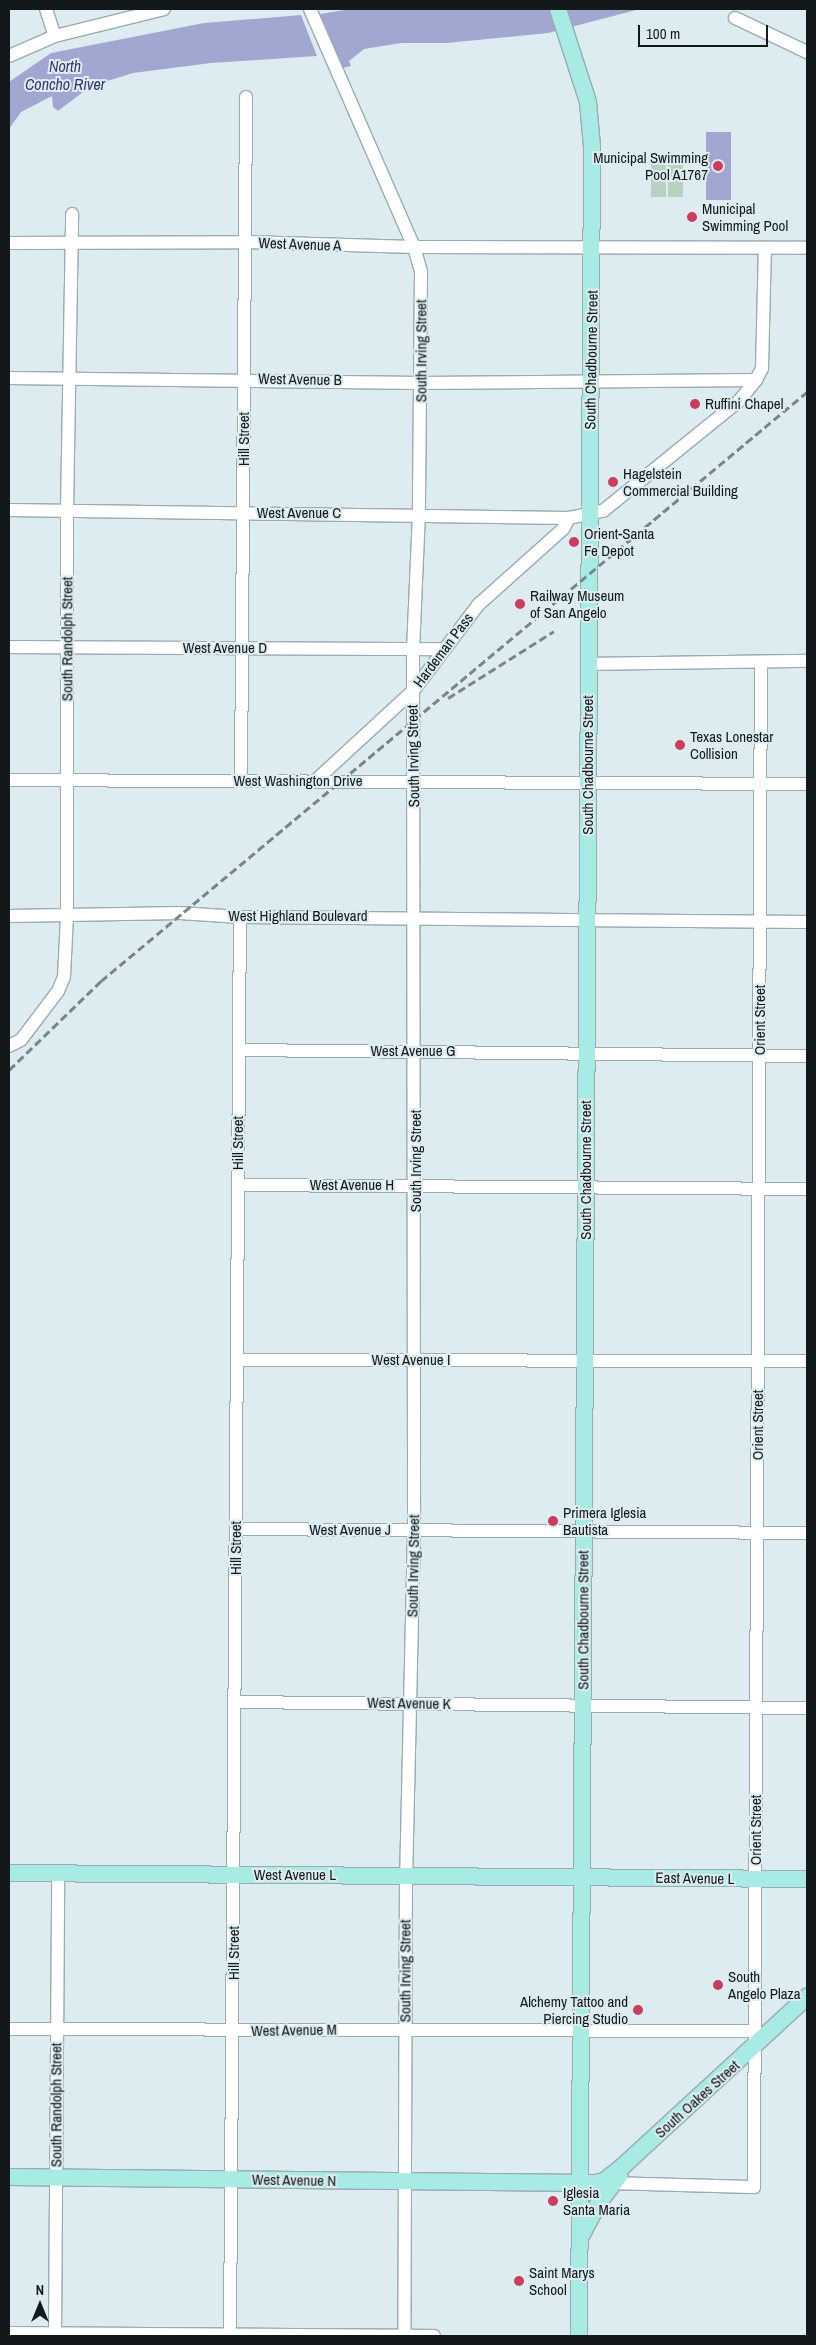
<!DOCTYPE html>
<html>
<head>
<meta charset="utf-8">
<style>
  body { margin:0 }
  #map { position:relative; width:816px; height:2345px; overflow:hidden; background:#dcecf1; font-family:"Archivo Narrow",sans-serif }
  div>[style] { position:absolute }
  .green>* { inset:0; background:#b7d2c0 }
  .water>* { inset:0; background:#a2a7d2 }
  .roads { filter:drop-shadow(1px 0 #9babb0) drop-shadow(-1px 0 #9babb0) drop-shadow(0 1px #9babb0) drop-shadow(0 -1px #9babb0) }
  .minor>* { height:12px; margin:-6px; padding:0 6px; transform-origin:6px; border-radius:6px; background:#fff }
  .major>* { height:16px; margin:-8px; padding:0 8px; transform-origin:8px; border-radius:8px; background:#a8ebe4 }
  .rail>* { height:2.5px; margin-top:-1.25px; transform-origin:0; background:repeating-linear-gradient(90deg,#7a8589 0 8px,transparent 0 12px) }
  .dots>* { width:14px; height:14px; translate:-50% -50%; box-sizing:border-box; border:2px solid #dcecf1; border-radius:50% }
  span { translate:-50% -50%; white-space:nowrap; text-align:center; line-height:1.15; -webkit-text-stroke:4px #dcecf1; paint-order:stroke }
  .poi-label { font-size:15px; color:#13191b }
  .right { translate:-100% -50%; text-align:right }
  .left { translate:0 -50%; text-align:left }
  .street-label { font-size:15px; color:#13191b }
  .water-label { font-size:16px; color:#36376e; font-style:italic }
  .frame { position:absolute; inset:0; border:10px solid #13191b; pointer-events:none }
  .north { position:absolute; left:15px; top:2280px; width:50px; height:50px; -webkit-text-stroke:4px #dcecf1; paint-order:stroke; rotate:0deg; font-size:14px; font-weight:700; line-height:20px; text-align:center; color:#13191b }
  .north::after { content:''; display:block; margin:auto; width:18px; height:22px; background:#13191b; clip-path:polygon(50% 0,100% 100%,50% 72%,0 100%) }
  .scale { position:absolute; left:638px; top:25px; width:130px; height:22px; box-sizing:border-box; border:2px solid #13191b; border-top:0; padding-left:6px; font-size:15px; line-height:18px; white-space:nowrap; color:#13191b; -webkit-text-stroke:4px #dcecf1; paint-order:stroke }
</style>
</head>
<body>
<div id="map">
  <div class="green">
    <div style="clip-path:polygon(651px 160px,666px 160px,666px 197px,651px 197px)"></div>
    <div style="clip-path:polygon(668px 160px,683px 160px,683px 197px,668px 197px)"></div>
  </div>
  <div class="water">
    <div style="clip-path:polygon(351px 9px,640px 9px,548px 33px,447px 43px,401px 43px,364px 49px,349px 61px,351px 66px,343px 68px,320px 14px)"></div>
    <div style="clip-path:polygon(301px 15px,317px 56px,211px 63px,133px 73px,91px 86px,58px 111px,53px 107px,52px 96px,21px 112px,9px 129px,9px 82px,51px 53px,204px 23px)"></div>
    <div style="clip-path:polygon(706px 132px,731px 132px,731px 200px,706px 200px)"></div>
  </div>
  <div class="roads">
    <div class="minor">
      <div style="left:46px;top:9px;width:28px;rotate:72deg"></div>
      <div style="left:310px;top:9px;width:260px;rotate:66.4deg"></div>
      <div style="left:414px;top:247px;width:25px;rotate:74deg"></div>
      <div style="left:421px;top:271px;width:242px;rotate:90.5deg"></div>
      <div style="left:419px;top:513px;width:136px;rotate:92.5deg"></div>
      <div style="left:413px;top:649px;width:881px;rotate:89.93deg"></div>
      <div style="left:414px;top:1530px;width:345px;rotate:91.3deg"></div>
      <div style="left:406px;top:1875px;width:461px;rotate:90.2deg"></div>
      <div style="left:735px;top:18px;width:80px;rotate:25.3deg"></div>
      <div style="left:9px;top:56px;width:50px;rotate:-23.5deg"></div>
      <div style="left:55px;top:36px;width:112px;rotate:-13.9deg"></div>
      <div style="left:9px;top:243px;width:238px;rotate:-0.2deg"></div>
      <div style="left:247px;top:242px;width:167px;rotate:1.7deg"></div>
      <div style="left:414px;top:247px;width:393px;rotate:0.1deg"></div>
      <div style="left:9px;top:378px;width:412px;rotate:0.7deg"></div>
      <div style="left:421px;top:383px;width:335px;rotate:-0.5deg"></div>
      <div style="left:9px;top:510px;width:560px;rotate:0.82deg"></div>
      <div style="left:569px;top:518px;width:35px;rotate:-12deg"></div>
      <div style="left:603px;top:511px;width:175px;rotate:-39deg"></div>
      <div style="left:739px;top:401px;width:27px;rotate:-51deg"></div>
      <div style="left:756px;top:380px;width:13px;rotate:-63deg"></div>
      <div style="left:762px;top:368px;width:120px;rotate:-88.6deg"></div>
      <div style="left:9px;top:647px;width:433px;rotate:0.3deg"></div>
      <div style="left:589px;top:664px;width:218px;rotate:-0.8deg"></div>
      <div style="left:9px;top:780px;width:798px;rotate:0.29deg"></div>
      <div style="left:241px;top:781px;width:684px;rotate:-89.58deg"></div>
      <div style="left:315px;top:781px;width:133px;rotate:-42.6deg"></div>
      <div style="left:413px;top:691px;width:108px;rotate:-52.9deg"></div>
      <div style="left:478px;top:605px;width:114px;rotate:-41.8deg"></div>
      <div style="left:563px;top:529px;width:13px;rotate:-61deg"></div>
      <div style="left:9px;top:916px;width:171px;rotate:-1deg"></div>
      <div style="left:180px;top:913px;width:60px;rotate:3.8deg"></div>
      <div style="left:240px;top:917px;width:567px;rotate:0.51deg"></div>
      <div style="left:9px;top:1046px;width:13px;rotate:-27deg"></div>
      <div style="left:21px;top:1040px;width:61px;rotate:-52.9deg"></div>
      <div style="left:58px;top:991px;width:15px;rotate:-67deg"></div>
      <div style="left:64px;top:977px;width:61px;rotate:-87.2deg"></div>
      <div style="left:67px;top:916px;width:406px;rotate:-90deg"></div>
      <div style="left:67px;top:510px;width:296px;rotate:-89deg"></div>
      <div style="left:239px;top:1050px;width:568px;rotate:0.61deg"></div>
      <div style="left:238px;top:1185px;width:569px;rotate:0.4deg"></div>
      <div style="left:237px;top:1360px;width:570px;rotate:0.1deg"></div>
      <div style="left:236px;top:1529px;width:571px;rotate:0.4deg"></div>
      <div style="left:235px;top:1702px;width:572px;rotate:0.6deg"></div>
      <div style="left:9px;top:2029px;width:746px;rotate:0.15deg"></div>
      <div style="left:607px;top:2183px;width:147px;rotate:1.6deg"></div>
      <div style="left:754px;top:2187px;width:1524px;rotate:-89.74deg"></div>
      <div style="left:9px;top:2333px;width:425px;rotate:0.4deg"></div>
      <div style="left:55px;top:2336px;width:462px;rotate:-89.6deg"></div>
      <div style="left:230px;top:2336px;width:1419px;rotate:-89.6deg"></div>
    </div>
    <div class="major">
      <div style="left:558px;top:9px;width:98px;rotate:72.1deg"></div>
      <div style="left:588px;top:102px;width:45px;rotate:84.9deg"></div>
      <div style="left:592px;top:147px;width:2189px;rotate:90.34deg"></div>
      <div style="left:9px;top:1873px;width:798px;rotate:0.43deg"></div>
      <div style="left:9px;top:2177px;width:587px;rotate:0.59deg"></div>
      <div style="left:596px;top:2183px;width:8px;rotate:-14deg"></div>
      <div style="left:604px;top:2181px;width:24px;rotate:-38deg"></div>
      <div style="left:623px;top:2166px;width:250px;rotate:-42.6deg"></div>
      <div style="left:580px;top:2238px;width:38px;rotate:-62deg"></div>
      <div style="left:598px;top:2204px;width:36px;rotate:-53deg"></div>
    </div>
  </div>
  <div class="rail">
    <div style="left:448px;top:698px;width:125px;rotate:-32.3deg"></div>
    <div style="left:9px;top:1070px;width:128px;rotate:-44.1deg"></div>
    <div style="left:101px;top:981px;width:919px;rotate:-39.84deg"></div>
  </div>
  <div class="dots">
    <div style="left:718px;top:166px;background:#cc3c5c"></div>
    <div style="left:692px;top:217px;background:#cc3c5c"></div>
    <div style="left:695px;top:404px;background:#cc3c5c"></div>
    <div style="left:613px;top:482px;background:#cc3c5c"></div>
    <div style="left:574px;top:542px;background:#cc3c5c"></div>
    <div style="left:520px;top:604px;background:#cc3c5c"></div>
    <div style="left:680px;top:745px;background:#cc3c5c"></div>
    <div style="left:553px;top:1521px;background:#cc3c5c"></div>
    <div style="left:718px;top:1985px;background:#cc3c5c"></div>
    <div style="left:638px;top:2010px;background:#cc3c5c"></div>
    <div style="left:553px;top:2201px;background:#cc3c5c"></div>
    <div style="left:519px;top:2281px;background:#cc3c5c"></div>
  </div>
  <div class="poi-label">
    <span class="right" style="left:708px;top:166px">Municipal Swimming<br>Pool A1767</span>
    <span class="left" style="left:702px;top:217px">Municipal<br>Swimming Pool</span>
    <span class="left" style="left:705px;top:404px">Ruffini Chapel</span>
    <span class="left" style="left:623px;top:482px">Hagelstein<br>Commercial Building</span>
    <span class="left" style="left:584px;top:542px">Orient-Santa<br>Fe Depot</span>
    <span class="left" style="left:530px;top:604px">Railway Museum<br>of San Angelo</span>
    <span class="left" style="left:690px;top:745px">Texas Lonestar<br>Collision</span>
    <span class="left" style="left:563px;top:1521px">Primera Iglesia<br>Bautista</span>
    <span class="left" style="left:728px;top:1985px">South<br>Angelo Plaza</span>
    <span class="right" style="left:628px;top:2010px">Alchemy Tattoo and<br>Piercing Studio</span>
    <span class="left" style="left:563px;top:2201px">Iglesia<br>Santa Maria</span>
    <span class="left" style="left:529px;top:2281px">Saint Marys<br>School</span>
  </div>
  <div class="street-label">
    <span style="left:300px;top:244px;rotate:2deg">West Avenue A</span>
    <span style="left:421px;top:351px;rotate:-90deg">South Irving Street</span>
    <span style="left:591px;top:360px;rotate:-89deg">South Chadbourne Street</span>
    <span style="left:300px;top:379px;rotate:1deg">West Avenue B</span>
    <span style="left:244px;top:439px;rotate:-90deg">Hill Street</span>
    <span style="left:299px;top:513px">West Avenue C</span>
    <span style="left:67px;top:639px;rotate:-90deg">South Randolph Street</span>
    <span style="left:225px;top:648px">West Avenue D</span>
    <span style="left:443px;top:650px;rotate:-53deg">Hardeman Pass</span>
    <span style="left:413px;top:756px;rotate:-91deg">South Irving Street</span>
    <span style="left:588px;top:765px;rotate:-90deg">South Chadbourne Street</span>
    <span style="left:298px;top:781px">West Washington Drive</span>
    <span style="left:298px;top:916px">West Highland Boulevard</span>
    <span style="left:760px;top:1020px;rotate:-90deg">Orient Street</span>
    <span style="left:413px;top:1051px">West Avenue G</span>
    <span style="left:238px;top:1143px;rotate:-90deg">Hill Street</span>
    <span style="left:416px;top:1161px;rotate:-90deg">South Irving Street</span>
    <span style="left:586px;top:1170px;rotate:-90deg">South Chadbourne Street</span>
    <span style="left:352px;top:1185px">West Avenue H</span>
    <span style="left:411px;top:1360px">West Avenue I</span>
    <span style="left:758px;top:1425px;rotate:-90deg">Orient Street</span>
    <span style="left:350px;top:1530px">West Avenue J</span>
    <span style="left:236px;top:1548px;rotate:-90deg">Hill Street</span>
    <span style="left:413px;top:1566px;rotate:-89deg">South Irving Street</span>
    <span style="left:583px;top:1620px;rotate:-90deg">South Chadbourne Street</span>
    <span style="left:409px;top:1703px;rotate:1deg">West Avenue K</span>
    <span style="left:756px;top:1830px;rotate:-90deg">Orient Street</span>
    <span style="left:295px;top:1875px">West Avenue L</span>
    <span style="left:695px;top:1878px;rotate:1deg">East Avenue L</span>
    <span style="left:234px;top:1953px;rotate:-90deg">Hill Street</span>
    <span style="left:405px;top:1971px;rotate:-90deg">South Irving Street</span>
    <span style="left:294px;top:2030px;rotate:-1deg">West Avenue M</span>
    <span style="left:697px;top:2099px;rotate:-42deg">South Oakes Street</span>
    <span style="left:56px;top:2105px;rotate:-90deg">South Randolph Street</span>
    <span style="left:294px;top:2180px;rotate:1deg">West Avenue N</span>
  </div>
  <div class="water-label">
    <span style="left:65px;top:75px">North<br>Concho River</span>
  </div>
  <div class="frame"></div>
  <div class="north">N</div>
  <div class="scale">100 m</div>
</div>
</body>
</html>
